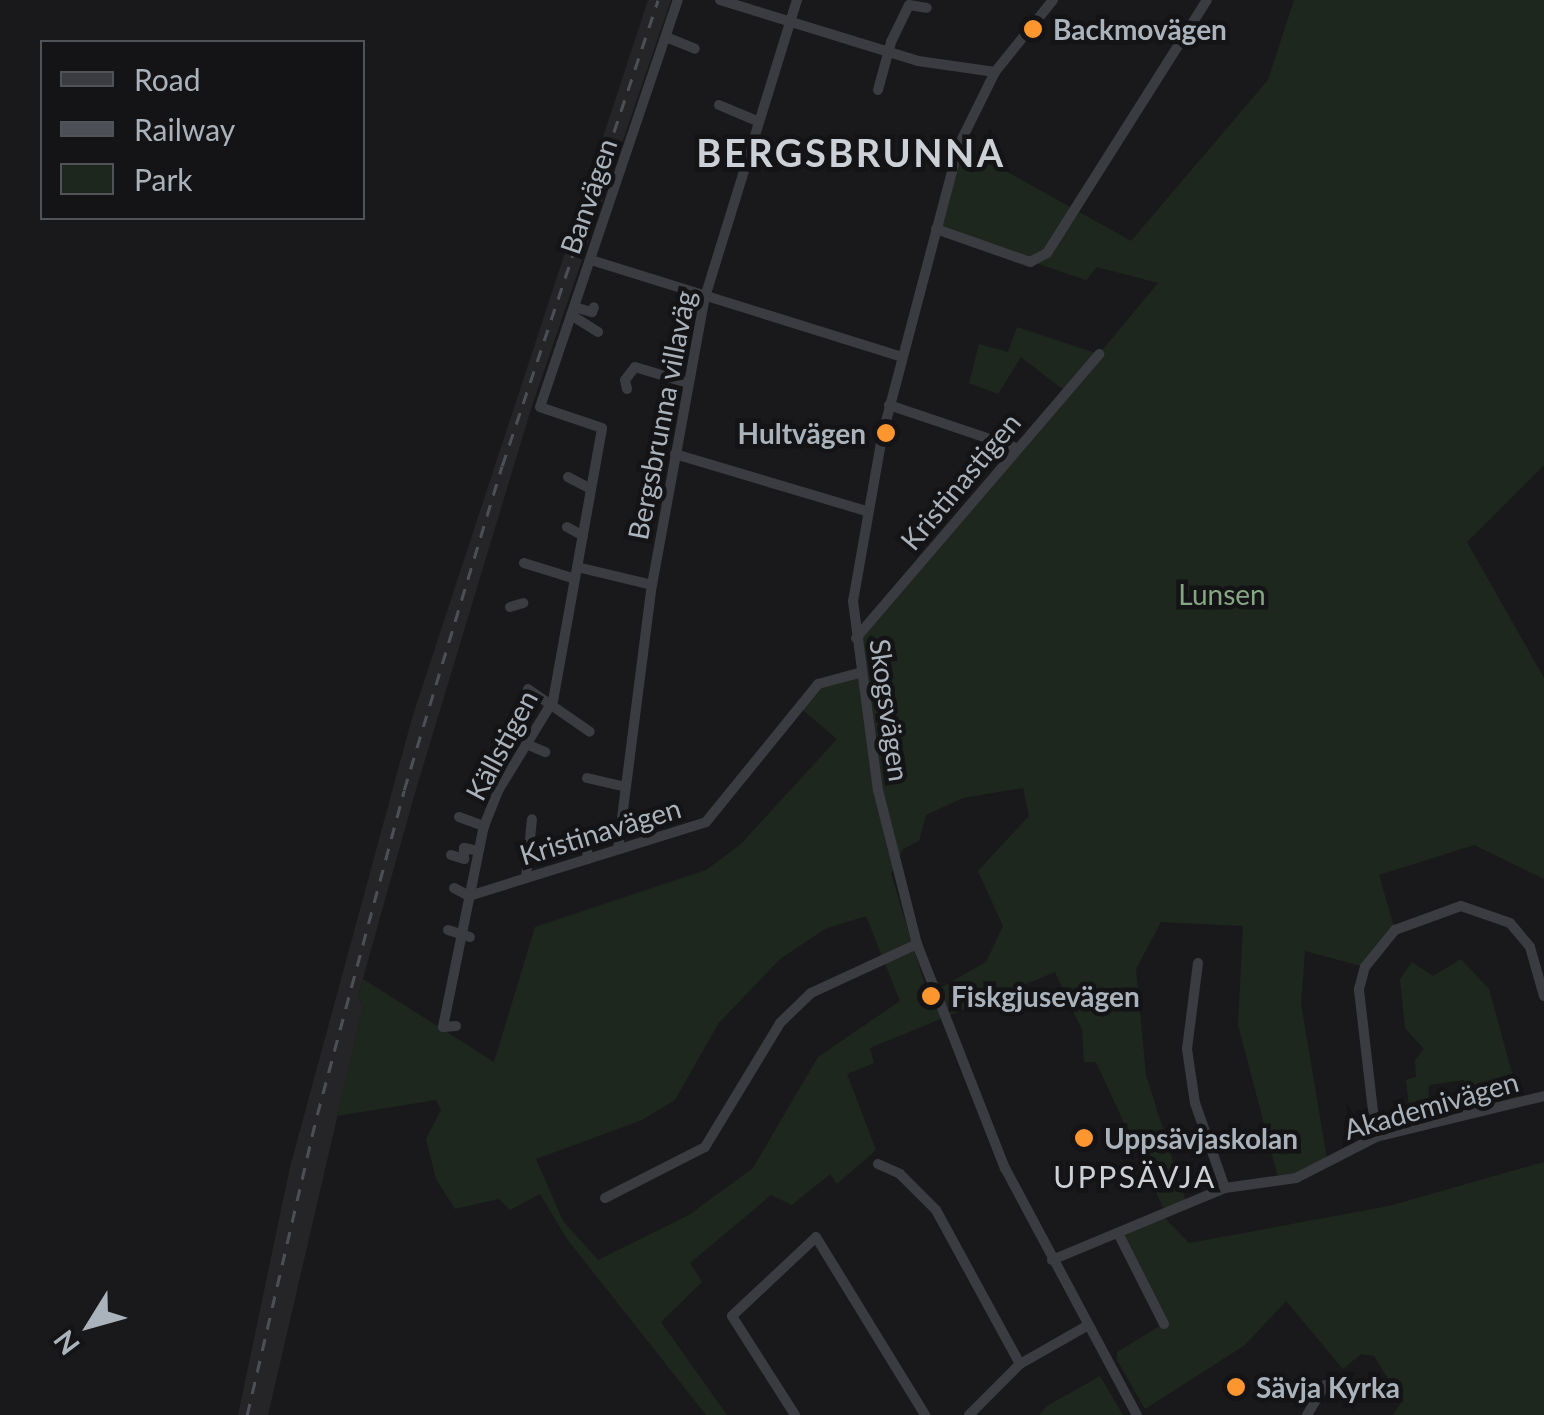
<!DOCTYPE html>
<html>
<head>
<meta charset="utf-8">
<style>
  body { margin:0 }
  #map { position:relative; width:1544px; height:1415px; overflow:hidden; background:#19191b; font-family:Lato,sans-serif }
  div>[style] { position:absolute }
  .built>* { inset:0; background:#252528 }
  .green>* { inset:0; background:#1e271e }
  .minor>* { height:10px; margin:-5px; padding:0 5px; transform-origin:5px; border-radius:5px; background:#3a3c41 }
  .rail>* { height:2.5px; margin-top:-1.25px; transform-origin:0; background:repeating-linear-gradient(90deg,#4c5056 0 12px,transparent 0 22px) }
  .dots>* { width:28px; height:28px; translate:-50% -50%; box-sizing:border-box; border:5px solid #141416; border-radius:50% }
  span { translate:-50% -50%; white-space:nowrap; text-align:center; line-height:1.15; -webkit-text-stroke:9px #141416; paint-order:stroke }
  .poi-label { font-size:28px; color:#aab3bc; font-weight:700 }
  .left { translate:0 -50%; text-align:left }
  .right { translate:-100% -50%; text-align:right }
  .street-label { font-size:28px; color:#aab3bc }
  .park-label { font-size:28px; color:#85a781 }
  .neighbourhood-label { font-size:30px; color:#ccd1d7; letter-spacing:2.5px }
  .district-label { font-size:38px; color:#ccd1d7; font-weight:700; letter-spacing:2.5px }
  .legend { position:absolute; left:40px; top:40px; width:325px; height:180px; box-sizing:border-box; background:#141416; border:2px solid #505458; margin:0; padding:12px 18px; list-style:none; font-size:30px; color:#aab3bc }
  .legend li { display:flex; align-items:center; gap:20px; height:50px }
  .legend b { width:50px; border:2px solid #505458 }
  .north { position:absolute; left:40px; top:1275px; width:100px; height:100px; -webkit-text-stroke:8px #141416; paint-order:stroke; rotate:233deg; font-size:28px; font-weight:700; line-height:40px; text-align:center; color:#aab3bc }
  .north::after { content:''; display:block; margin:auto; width:35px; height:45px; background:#aab3bc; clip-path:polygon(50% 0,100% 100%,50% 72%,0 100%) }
</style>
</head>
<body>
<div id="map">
  <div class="built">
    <div style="clip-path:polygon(648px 0,671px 0,531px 409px,415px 793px,358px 996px,363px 1006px,268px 1415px,238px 1415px,290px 1167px,412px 718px)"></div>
  </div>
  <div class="green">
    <div style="clip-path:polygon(evenodd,1294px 0,1544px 0,1544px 465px,1467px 542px,1544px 678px,1544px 879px,1474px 845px,1379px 875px,1395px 930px,1365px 967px,1305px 951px,1301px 1003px,1327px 1159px,1279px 1181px,1238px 1025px,1243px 926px,1161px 922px,1136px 969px,1146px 1075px,1187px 1205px,1166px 1214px,1096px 1062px,1084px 1062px,1082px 1030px,1055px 972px,870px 1048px,874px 1063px,847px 1074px,876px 1150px,837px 1184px,830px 1174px,792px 1205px,771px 1195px,690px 1263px,702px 1282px,661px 1322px,727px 1415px,706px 1415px,567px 1239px,540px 1194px,510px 1210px,499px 1199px,455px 1209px,436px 1179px,426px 1139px,441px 1110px,436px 1100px,337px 1116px,363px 1006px,358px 996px,363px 979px,494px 1062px,535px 927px,706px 870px,740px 845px,837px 739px,799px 707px,818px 684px,859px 673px,856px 638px,1065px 391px,1021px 357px,998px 394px,969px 383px,979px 344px,1008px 352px,1017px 327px,1099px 354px,1158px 283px,1097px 267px,1086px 280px,936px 229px,959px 145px,1131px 241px,1268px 80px,1294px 0,1023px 788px,1029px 816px,978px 871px,1003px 926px,986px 962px,928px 995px,891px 874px,903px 849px,919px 841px,926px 815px,963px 798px,1023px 788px,1294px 0,866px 916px,900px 1001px,818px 1057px,753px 1168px,689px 1215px,598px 1260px,563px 1221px,536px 1159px,642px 1120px,675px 1100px,718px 1024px,780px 959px,825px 929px,866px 916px)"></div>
    <div style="clip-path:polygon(1461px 959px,1489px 989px,1520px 1102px,1472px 1113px,1464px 1080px,1429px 1085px,1428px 1104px,1409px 1108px,1406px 1080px,1416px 1077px,1415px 1060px,1424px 1049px,1405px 1028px,1400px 979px,1412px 962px,1433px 976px)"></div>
    <div style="clip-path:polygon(1544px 1162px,1544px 1415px,1393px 1415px,1402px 1401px,1374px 1356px,1361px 1354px,1343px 1369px,1286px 1301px,1245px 1345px,1145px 1409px,1117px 1360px,1117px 1352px,1163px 1324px,1118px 1233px,1162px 1215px,1189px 1243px,1389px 1206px)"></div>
    <div style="clip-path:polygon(1100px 1376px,1123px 1415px,1039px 1415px,1047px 1406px)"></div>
  </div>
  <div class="minor">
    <div style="left:720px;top:0;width:207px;rotate:17.1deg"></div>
    <div style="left:918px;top:61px;width:78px;rotate:8.1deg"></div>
    <div style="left:1053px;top:0;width:92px;rotate:128.9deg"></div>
    <div style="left:995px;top:72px;width:81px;rotate:116.3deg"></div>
    <div style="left:959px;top:145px;width:302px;rotate:104.8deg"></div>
    <div style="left:882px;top:437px;width:167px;rotate:100deg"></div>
    <div style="left:853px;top:601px;width:191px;rotate:82.5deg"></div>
    <div style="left:878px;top:790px;width:159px;rotate:75.8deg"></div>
    <div style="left:917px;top:944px;width:241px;rotate:68.6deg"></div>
    <div style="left:1005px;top:1168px;width:280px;rotate:61.9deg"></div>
    <div style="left:666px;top:37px;width:31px;rotate:22deg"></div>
    <div style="left:878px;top:90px;width:50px;rotate:-74.8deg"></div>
    <div style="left:891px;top:42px;width:41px;rotate:-64.1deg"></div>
    <div style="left:909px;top:5px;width:18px;rotate:9deg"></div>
    <div style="left:719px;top:105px;width:41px;rotate:22.8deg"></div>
    <div style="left:728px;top:145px;width:21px;rotate:19deg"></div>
    <div style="left:936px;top:229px;width:100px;rotate:19.3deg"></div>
    <div style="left:1030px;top:262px;width:19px;rotate:-28deg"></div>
    <div style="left:1047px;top:253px;width:299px;rotate:-57.7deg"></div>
    <div style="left:591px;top:260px;width:326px;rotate:17.3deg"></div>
    <div style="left:574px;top:307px;width:19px;rotate:16deg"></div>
    <div style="left:592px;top:312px;width:5px;rotate:-68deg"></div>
    <div style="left:571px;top:315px;width:32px;rotate:32deg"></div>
    <div style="left:627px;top:389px;width:9px;rotate:-103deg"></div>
    <div style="left:625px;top:380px;width:16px;rotate:-52deg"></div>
    <div style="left:635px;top:367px;width:55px;rotate:16.8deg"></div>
    <div style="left:889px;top:405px;width:135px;rotate:18.6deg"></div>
    <div style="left:675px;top:454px;width:199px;rotate:16.6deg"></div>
    <div style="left:568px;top:477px;width:26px;rotate:28deg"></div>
    <div style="left:567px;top:527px;width:18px;rotate:29deg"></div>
    <div style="left:524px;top:563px;width:53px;rotate:17.4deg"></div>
    <div style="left:577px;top:567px;width:77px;rotate:13.5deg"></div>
    <div style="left:510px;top:607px;width:14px;rotate:-17deg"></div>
    <div style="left:856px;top:638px;width:374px;rotate:-49.4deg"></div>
    <div style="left:528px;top:689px;width:75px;rotate:34.7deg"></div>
    <div style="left:526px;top:744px;width:21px;rotate:23deg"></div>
    <div style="left:480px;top:776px;width:24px;rotate:15deg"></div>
    <div style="left:587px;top:778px;width:40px;rotate:13deg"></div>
    <div style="left:459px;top:817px;width:27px;rotate:20deg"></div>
    <div style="left:586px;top:842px;width:17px;rotate:83deg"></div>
    <div style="left:618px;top:849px;width:266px;rotate:-82.7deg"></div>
    <div style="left:652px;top:585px;width:293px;rotate:-79.6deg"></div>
    <div style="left:705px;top:297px;width:311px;rotate:-72.8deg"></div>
    <div style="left:451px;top:855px;width:14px;rotate:17deg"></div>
    <div style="left:464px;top:859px;width:11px;rotate:-90deg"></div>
    <div style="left:464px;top:848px;width:15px;rotate:11deg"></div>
    <div style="left:526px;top:878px;width:59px;rotate:-84.2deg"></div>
    <div style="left:454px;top:888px;width:17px;rotate:28deg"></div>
    <div style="left:469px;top:896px;width:248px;rotate:-17.3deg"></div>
    <div style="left:706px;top:822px;width:178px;rotate:-50.9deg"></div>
    <div style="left:818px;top:684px;width:42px;rotate:-15deg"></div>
    <div style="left:448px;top:930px;width:23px;rotate:18deg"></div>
    <div style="left:1198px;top:963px;width:87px;rotate:97.3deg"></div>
    <div style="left:1187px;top:1049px;width:55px;rotate:81.6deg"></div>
    <div style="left:1195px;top:1103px;width:90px;rotate:70.6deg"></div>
    <div style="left:456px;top:1026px;width:13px;rotate:176deg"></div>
    <div style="left:443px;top:1027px;width:205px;rotate:-78.5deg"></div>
    <div style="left:484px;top:826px;width:40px;rotate:-68deg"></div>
    <div style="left:499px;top:789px;width:103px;rotate:-58.5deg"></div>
    <div style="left:553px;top:701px;width:277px;rotate:-79.8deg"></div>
    <div style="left:602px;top:428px;width:65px;rotate:-161.3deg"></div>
    <div style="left:540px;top:407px;width:430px;rotate:-71.3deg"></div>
    <div style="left:1376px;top:1137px;width:149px;rotate:-96.6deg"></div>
    <div style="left:1359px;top:989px;width:23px;rotate:-75deg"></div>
    <div style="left:1365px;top:967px;width:48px;rotate:-51deg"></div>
    <div style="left:1395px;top:930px;width:70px;rotate:-20deg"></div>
    <div style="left:1461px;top:906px;width:52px;rotate:19.1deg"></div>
    <div style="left:1510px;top:923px;width:31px;rotate:50deg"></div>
    <div style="left:1530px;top:947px;width:51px;rotate:74.1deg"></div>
    <div style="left:878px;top:1164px;width:24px;rotate:24deg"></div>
    <div style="left:900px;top:1174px;width:51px;rotate:45deg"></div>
    <div style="left:936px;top:1210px;width:175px;rotate:61.4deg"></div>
    <div style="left:605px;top:1198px;width:112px;rotate:-27deg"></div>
    <div style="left:705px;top:1147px;width:145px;rotate:-58.8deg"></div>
    <div style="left:780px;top:1023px;width:43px;rotate:-44.1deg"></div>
    <div style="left:811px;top:993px;width:117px;rotate:-24.8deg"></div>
    <div style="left:1118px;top:1233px;width:102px;rotate:63.2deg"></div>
    <div style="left:1052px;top:1260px;width:187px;rotate:-22.6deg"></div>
    <div style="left:1225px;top:1188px;width:72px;rotate:-8deg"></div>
    <div style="left:1296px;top:1178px;width:90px;rotate:-27.1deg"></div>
    <div style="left:1376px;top:1137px;width:173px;rotate:-13.7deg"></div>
    <div style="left:795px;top:1415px;width:117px;rotate:-122.5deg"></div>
    <div style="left:732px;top:1316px;width:115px;rotate:-43.2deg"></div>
    <div style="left:816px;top:1237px;width:209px;rotate:58.5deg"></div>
    <div style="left:969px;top:1415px;width:72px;rotate:-45deg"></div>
    <div style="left:1020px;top:1364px;width:77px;rotate:-29.6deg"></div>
    <div style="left:1307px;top:1415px;width:35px;rotate:-59deg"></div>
  </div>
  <div class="rail">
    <div style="left:247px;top:1415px;width:308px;rotate:-76.9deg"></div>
    <div style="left:317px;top:1115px;width:336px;rotate:-75deg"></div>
    <div style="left:404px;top:790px;width:338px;rotate:-73.2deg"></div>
    <div style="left:502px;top:466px;width:491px;rotate:-71.5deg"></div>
  </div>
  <div class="dots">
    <div style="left:1033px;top:29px;background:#fd962f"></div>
    <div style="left:886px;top:433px;background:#fd962f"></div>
    <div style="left:931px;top:996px;background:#fd962f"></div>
    <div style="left:1084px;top:1138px;background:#fd962f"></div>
    <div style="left:1236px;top:1387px;background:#fd962f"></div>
  </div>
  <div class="poi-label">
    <span class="left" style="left:1053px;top:29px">Backmovägen</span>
    <span class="right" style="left:866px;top:433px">Hultvägen</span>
    <span class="left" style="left:951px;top:996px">Fiskgjusevägen</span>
    <span class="left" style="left:1104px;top:1138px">Uppsävjaskolan</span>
    <span class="left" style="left:1256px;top:1387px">Sävja Kyrka</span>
  </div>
  <div class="street-label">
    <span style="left:588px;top:196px;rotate:-71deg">Banvägen</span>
    <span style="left:661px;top:415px;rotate:-79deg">Bergsbrunna villaväg</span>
    <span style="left:960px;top:481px;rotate:-50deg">Kristinastigen</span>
    <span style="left:890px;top:710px;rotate:82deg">Skogsvägen</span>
    <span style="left:501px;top:745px;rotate:-62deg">Källstigen</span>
    <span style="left:600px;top:831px;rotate:-17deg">Kristinavägen</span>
    <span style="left:1431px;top:1105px;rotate:-16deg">Akademivägen</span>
  </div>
  <div class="park-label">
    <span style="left:1222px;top:594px">Lunsen</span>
  </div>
  <div class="neighbourhood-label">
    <span style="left:1135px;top:1176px">UPPSÄVJA</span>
  </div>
  <div class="district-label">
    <span style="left:851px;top:153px">BERGSBRUNNA</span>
  </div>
  <ul class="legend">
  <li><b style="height:12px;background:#3a3c41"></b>Road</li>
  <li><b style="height:12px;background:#4c5056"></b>Railway</li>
  <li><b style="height:28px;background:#1e271e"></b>Park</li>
  </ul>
  <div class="north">N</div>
</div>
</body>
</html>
